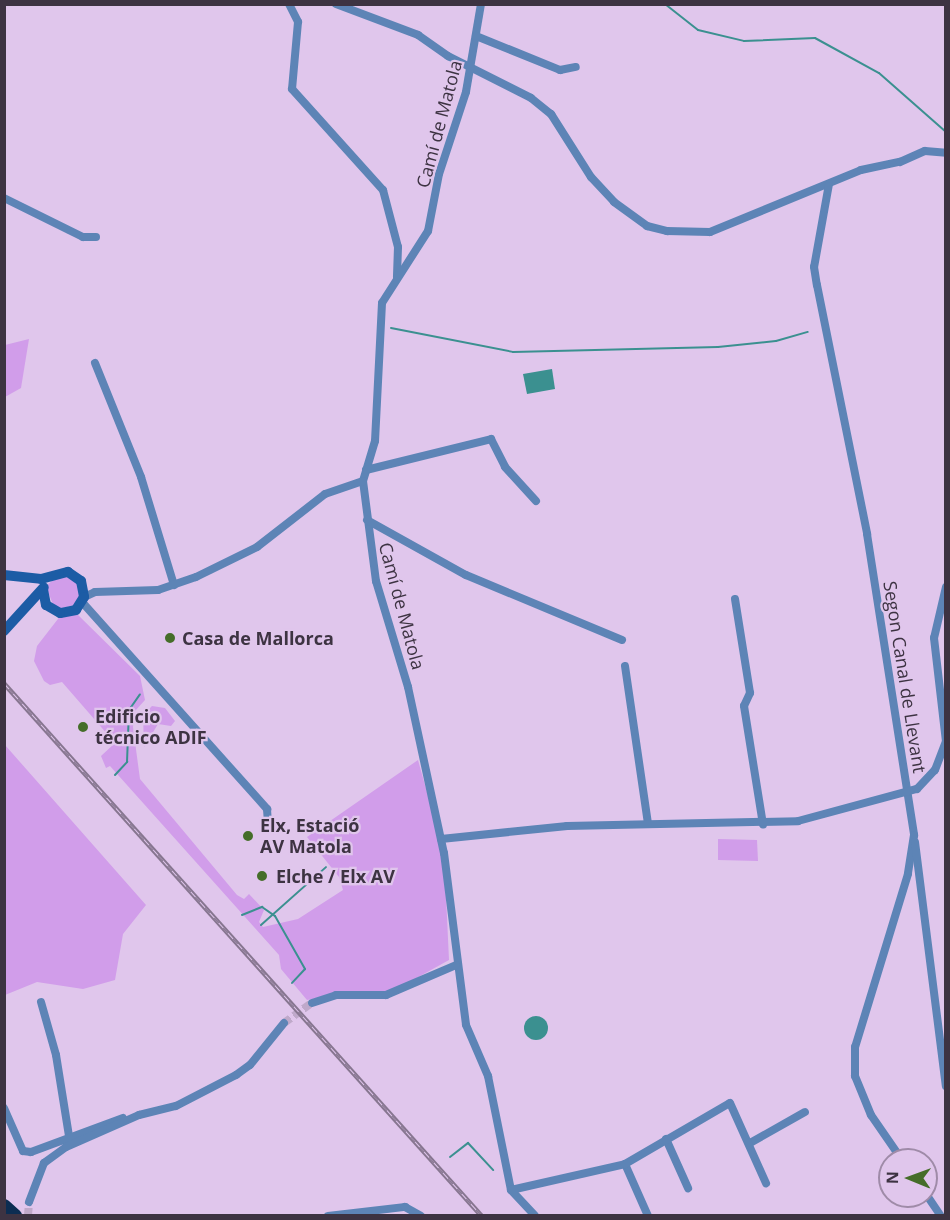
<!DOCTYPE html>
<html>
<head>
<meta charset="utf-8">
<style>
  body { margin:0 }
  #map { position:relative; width:950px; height:1220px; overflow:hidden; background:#e0c6ec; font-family:"Open Sans",sans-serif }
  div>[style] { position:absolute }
  .green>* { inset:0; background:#d19dea }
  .water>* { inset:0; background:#3b9090 }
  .round { border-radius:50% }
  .stream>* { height:2px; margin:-1px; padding:0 1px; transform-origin:1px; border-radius:1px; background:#3b9090 }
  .street-tunnel>* { height:8px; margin-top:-4px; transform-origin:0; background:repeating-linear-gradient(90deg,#bfa9ca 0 8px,transparent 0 12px) }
  .street>* { height:8px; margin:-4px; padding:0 4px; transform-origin:4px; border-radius:4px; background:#5d84b6 }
  .secondary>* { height:10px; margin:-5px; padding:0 5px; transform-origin:5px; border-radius:5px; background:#1c5ca5 }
  .highway>* { height:14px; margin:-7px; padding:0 7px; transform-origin:7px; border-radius:7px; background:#0c2d52 }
  .rail>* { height:4.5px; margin-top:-2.25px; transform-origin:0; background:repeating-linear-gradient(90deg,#e0c6ec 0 7px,#877690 0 14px); box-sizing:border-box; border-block:2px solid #877690 }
  .dots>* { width:16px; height:16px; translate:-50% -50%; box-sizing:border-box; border:3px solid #e0c6ec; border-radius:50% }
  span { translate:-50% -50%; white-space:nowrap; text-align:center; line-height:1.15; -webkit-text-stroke:4.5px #e0c6ec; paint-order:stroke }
  .street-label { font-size:18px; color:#3d3342 }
  .poi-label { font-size:18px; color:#3d3342; font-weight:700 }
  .left { translate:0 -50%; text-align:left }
  .frame { position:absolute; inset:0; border:6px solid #3d3342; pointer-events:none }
  .north { position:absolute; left:878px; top:1148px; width:60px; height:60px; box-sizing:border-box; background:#e0c6ec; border:2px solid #9f8ba8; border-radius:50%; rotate:271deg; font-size:16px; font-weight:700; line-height:24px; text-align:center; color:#3d3342 }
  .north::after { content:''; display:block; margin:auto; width:21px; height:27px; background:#456d29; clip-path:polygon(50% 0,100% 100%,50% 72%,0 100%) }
</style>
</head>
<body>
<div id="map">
  <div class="green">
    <div style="clip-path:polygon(29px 339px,21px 388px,5px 397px,5px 345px)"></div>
    <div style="clip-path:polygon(60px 574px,80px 582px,79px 604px,55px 610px,46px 586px)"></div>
    <div style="clip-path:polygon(75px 612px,140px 676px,145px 700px,135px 711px,133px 727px,140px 779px,237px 895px,244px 899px,249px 894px,264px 910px,259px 922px,263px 927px,298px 919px,343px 890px,339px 877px,307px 837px,418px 760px,444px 853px,449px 960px,386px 995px,356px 991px,307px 1000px,281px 969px,279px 955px,110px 766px,106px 768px,101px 756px,115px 743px,62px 682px,50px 685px,44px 681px,34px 661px,37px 646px,61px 615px)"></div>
    <div style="clip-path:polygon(152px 706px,165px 708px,175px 721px,171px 726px,158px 724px,144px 747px,143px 715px)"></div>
    <div style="clip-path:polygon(5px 745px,146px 905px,123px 934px,115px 980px,83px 989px,37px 982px,5px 995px)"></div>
    <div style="clip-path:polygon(718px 839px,757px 840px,758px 861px,718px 860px)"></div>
  </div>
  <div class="water">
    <div style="clip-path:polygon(552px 369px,555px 389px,527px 394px,523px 374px)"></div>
    <div class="round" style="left:524px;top:1016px;width:24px;height:24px"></div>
  </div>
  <div class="stream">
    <div style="left:665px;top:4px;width:42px;rotate:38.2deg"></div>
    <div style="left:698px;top:30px;width:47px;rotate:13.4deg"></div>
    <div style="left:744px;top:41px;width:71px;rotate:-2.4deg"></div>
    <div style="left:815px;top:38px;width:73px;rotate:28.7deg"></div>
    <div style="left:879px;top:73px;width:89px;rotate:41.4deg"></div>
    <div style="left:391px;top:328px;width:124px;rotate:11.1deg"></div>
    <div style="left:513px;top:352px;width:205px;rotate:-1.4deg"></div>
    <div style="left:718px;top:347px;width:58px;rotate:-5.9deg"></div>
    <div style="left:776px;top:341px;width:33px;rotate:-16deg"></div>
    <div style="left:115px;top:775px;width:18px;rotate:-47deg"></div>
    <div style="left:127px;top:762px;width:52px;rotate:-87.8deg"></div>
    <div style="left:129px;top:710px;width:19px;rotate:-55deg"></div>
    <div style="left:242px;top:915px;width:22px;rotate:-22deg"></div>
    <div style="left:262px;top:907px;width:16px;rotate:35deg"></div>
    <div style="left:275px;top:916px;width:61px;rotate:60.5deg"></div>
    <div style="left:305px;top:969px;width:19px;rotate:133deg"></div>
    <div style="left:261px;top:925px;width:87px;rotate:-41.7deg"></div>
    <div style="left:450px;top:1157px;width:23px;rotate:-38deg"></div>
    <div style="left:468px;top:1143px;width:37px;rotate:47deg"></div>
  </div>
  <div class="street-tunnel">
    <div style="left:284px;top:1023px;width:34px;rotate:-36deg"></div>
    <div style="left:28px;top:1216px;width:14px;rotate:-86deg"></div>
  </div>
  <div class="street">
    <div style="left:289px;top:4px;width:20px;rotate:63deg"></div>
    <div style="left:298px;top:22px;width:67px;rotate:95.1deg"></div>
    <div style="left:292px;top:89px;width:136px;rotate:48deg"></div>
    <div style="left:383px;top:190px;width:59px;rotate:75.3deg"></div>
    <div style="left:398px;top:247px;width:30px;rotate:92deg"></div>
    <div style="left:336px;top:4px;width:88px;rotate:20.7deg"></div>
    <div style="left:418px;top:35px;width:37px;rotate:35deg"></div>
    <div style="left:448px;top:56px;width:93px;rotate:26.8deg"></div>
    <div style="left:531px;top:98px;width:26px;rotate:39deg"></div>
    <div style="left:551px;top:114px;width:75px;rotate:57.6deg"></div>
    <div style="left:591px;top:177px;width:34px;rotate:47deg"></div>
    <div style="left:614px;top:202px;width:41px;rotate:36deg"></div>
    <div style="left:647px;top:226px;width:21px;rotate:14deg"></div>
    <div style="left:667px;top:231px;width:43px;rotate:1.3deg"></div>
    <div style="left:710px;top:232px;width:163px;rotate:-22.3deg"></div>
    <div style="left:861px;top:170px;width:40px;rotate:-12deg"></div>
    <div style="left:900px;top:162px;width:27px;rotate:-24deg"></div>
    <div style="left:925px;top:151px;width:21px;rotate:5deg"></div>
    <div style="left:481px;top:4px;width:89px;rotate:99.7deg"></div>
    <div style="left:466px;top:92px;width:86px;rotate:108.2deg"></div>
    <div style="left:439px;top:174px;width:58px;rotate:100.9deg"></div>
    <div style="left:428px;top:231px;width:85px;rotate:122.6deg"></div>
    <div style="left:382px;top:303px;width:138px;rotate:92.9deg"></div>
    <div style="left:375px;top:441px;width:42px;rotate:106.7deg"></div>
    <div style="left:363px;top:481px;width:101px;rotate:82.6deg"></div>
    <div style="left:376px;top:581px;width:111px;rotate:73.2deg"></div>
    <div style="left:408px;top:687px;width:170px;rotate:77.8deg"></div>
    <div style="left:444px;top:853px;width:173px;rotate:82.7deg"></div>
    <div style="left:466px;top:1025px;width:56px;rotate:66.7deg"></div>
    <div style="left:488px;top:1076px;width:116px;rotate:78.6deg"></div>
    <div style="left:511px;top:1190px;width:35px;rotate:47deg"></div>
    <div style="left:476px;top:36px;width:91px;rotate:22deg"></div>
    <div style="left:560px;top:70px;width:16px;rotate:-11deg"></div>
    <div style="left:829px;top:184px;width:84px;rotate:100.2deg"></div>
    <div style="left:814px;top:267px;width:18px;rotate:81deg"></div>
    <div style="left:817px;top:285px;width:254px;rotate:78.6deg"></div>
    <div style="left:867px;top:534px;width:305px;rotate:81.1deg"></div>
    <div style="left:914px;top:835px;width:39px;rotate:99deg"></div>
    <div style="left:908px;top:874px;width:181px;rotate:107deg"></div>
    <div style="left:855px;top:1047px;width:29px;rotate:90deg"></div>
    <div style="left:855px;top:1076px;width:42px;rotate:67.7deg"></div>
    <div style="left:871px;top:1115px;width:55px;rotate:55.4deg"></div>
    <div style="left:4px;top:198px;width:88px;rotate:26.3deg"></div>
    <div style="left:83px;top:237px;width:13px"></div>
    <div style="left:95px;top:363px;width:123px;rotate:68deg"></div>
    <div style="left:141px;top:477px;width:113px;rotate:73deg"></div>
    <div style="left:366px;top:470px;width:129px;rotate:-13.9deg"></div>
    <div style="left:491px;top:439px;width:31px;rotate:63deg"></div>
    <div style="left:505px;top:467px;width:46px;rotate:47.6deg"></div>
    <div style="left:367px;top:520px;width:113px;rotate:29.1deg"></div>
    <div style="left:466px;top:575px;width:169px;rotate:22.6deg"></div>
    <div style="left:946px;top:587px;width:52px;rotate:103.2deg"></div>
    <div style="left:934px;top:638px;width:104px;rotate:83.4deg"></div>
    <div style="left:84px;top:597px;width:12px;rotate:-24deg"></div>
    <div style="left:95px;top:592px;width:63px;rotate:-1.8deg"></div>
    <div style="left:158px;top:590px;width:40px;rotate:-18.9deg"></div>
    <div style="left:196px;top:577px;width:68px;rotate:-26.2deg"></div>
    <div style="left:257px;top:547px;width:86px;rotate:-37.9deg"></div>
    <div style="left:325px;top:494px;width:40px;rotate:-18.9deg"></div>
    <div style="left:735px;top:599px;width:95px;rotate:80.9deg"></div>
    <div style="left:750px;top:693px;width:14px;rotate:115deg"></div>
    <div style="left:744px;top:706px;width:120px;rotate:80.9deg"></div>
    <div style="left:82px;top:602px;width:278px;rotate:48.2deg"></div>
    <div style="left:267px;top:809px;width:16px;rotate:86deg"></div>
    <div style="left:625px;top:666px;width:159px;rotate:81.7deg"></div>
    <div style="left:441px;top:839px;width:127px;rotate:-5.9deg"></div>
    <div style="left:567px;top:826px;width:231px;rotate:-1.2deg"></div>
    <div style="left:798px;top:821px;width:123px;rotate:-15.1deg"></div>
    <div style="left:917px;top:789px;width:26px;rotate:-47deg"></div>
    <div style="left:935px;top:770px;width:30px;rotate:-69deg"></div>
    <div style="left:915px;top:842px;width:246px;rotate:82.8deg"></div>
    <div style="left:41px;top:1002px;width:55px;rotate:74.2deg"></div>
    <div style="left:56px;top:1055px;width:82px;rotate:80.9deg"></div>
    <div style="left:312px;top:1003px;width:25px;rotate:-18deg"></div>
    <div style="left:336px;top:995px;width:50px"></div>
    <div style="left:386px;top:995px;width:76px;rotate:-23.2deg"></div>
    <div style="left:4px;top:1108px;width:47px;rotate:66.2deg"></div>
    <div style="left:23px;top:1151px;width:8px;rotate:7deg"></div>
    <div style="left:31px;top:1152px;width:98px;rotate:-20.3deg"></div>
    <div style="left:666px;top:1139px;width:54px;rotate:65.8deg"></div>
    <div style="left:750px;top:1143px;width:63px;rotate:-29.4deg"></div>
    <div style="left:625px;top:1164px;width:57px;rotate:66.1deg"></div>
    <div style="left:511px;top:1190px;width:117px;rotate:-12.8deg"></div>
    <div style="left:625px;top:1164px;width:121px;rotate:-30.2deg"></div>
    <div style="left:730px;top:1103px;width:88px;rotate:65.8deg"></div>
    <div style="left:926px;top:1194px;width:27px;rotate:56deg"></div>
    <div style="left:29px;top:1202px;width:42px;rotate:-69deg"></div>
    <div style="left:44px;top:1163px;width:27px;rotate:-36deg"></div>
    <div style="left:66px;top:1147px;width:80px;rotate:-23.7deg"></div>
    <div style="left:139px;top:1115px;width:38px;rotate:-14deg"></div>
    <div style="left:176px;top:1106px;width:68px;rotate:-27.3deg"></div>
    <div style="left:236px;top:1075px;width:17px;rotate:-36deg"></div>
    <div style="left:250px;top:1065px;width:54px;rotate:-51deg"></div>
    <div style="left:328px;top:1216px;width:78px;rotate:-6.7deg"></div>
    <div style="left:405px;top:1207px;width:18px;rotate:29deg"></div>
  </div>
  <div class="secondary">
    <div style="left:4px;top:575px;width:37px;rotate:6deg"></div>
    <div style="left:41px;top:579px;width:28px;rotate:-15deg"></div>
    <div style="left:68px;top:572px;width:16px;rotate:35deg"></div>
    <div style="left:81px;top:581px;width:16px;rotate:79deg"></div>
    <div style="left:84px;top:597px;width:15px;rotate:122deg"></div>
    <div style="left:76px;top:610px;width:16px;rotate:169deg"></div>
    <div style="left:60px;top:613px;width:16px;rotate:-150deg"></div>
    <div style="left:46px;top:605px;width:16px;rotate:-101deg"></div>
    <div style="left:4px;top:631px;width:59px;rotate:-47.7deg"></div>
  </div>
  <div class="highway">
    <div style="left:4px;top:1206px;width:15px;rotate:42deg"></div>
  </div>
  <div class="rail">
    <div style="left:4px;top:683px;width:716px;rotate:48.11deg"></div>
  </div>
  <div class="dots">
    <div style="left:170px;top:638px;background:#456d29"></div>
    <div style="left:83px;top:727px;background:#456d29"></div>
    <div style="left:248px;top:836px;background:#456d29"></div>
    <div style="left:262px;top:876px;background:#456d29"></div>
  </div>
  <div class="street-label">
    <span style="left:439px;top:124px;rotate:-75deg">Camí de Matola</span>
    <span style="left:402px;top:606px;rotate:75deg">Camí de Matola</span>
    <span style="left:905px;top:677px;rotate:81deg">Segon Canal de Llevant</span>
  </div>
  <div class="poi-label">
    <span class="left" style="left:182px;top:638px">Casa de Mallorca</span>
    <span class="left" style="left:95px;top:727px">Edificio<br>técnico ADIF</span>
    <span class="left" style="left:260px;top:836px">Elx, Estació<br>AV Matola</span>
    <span class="left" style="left:276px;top:876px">Elche / Elx AV</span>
  </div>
  <div class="frame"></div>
  <div class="north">N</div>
</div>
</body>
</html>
